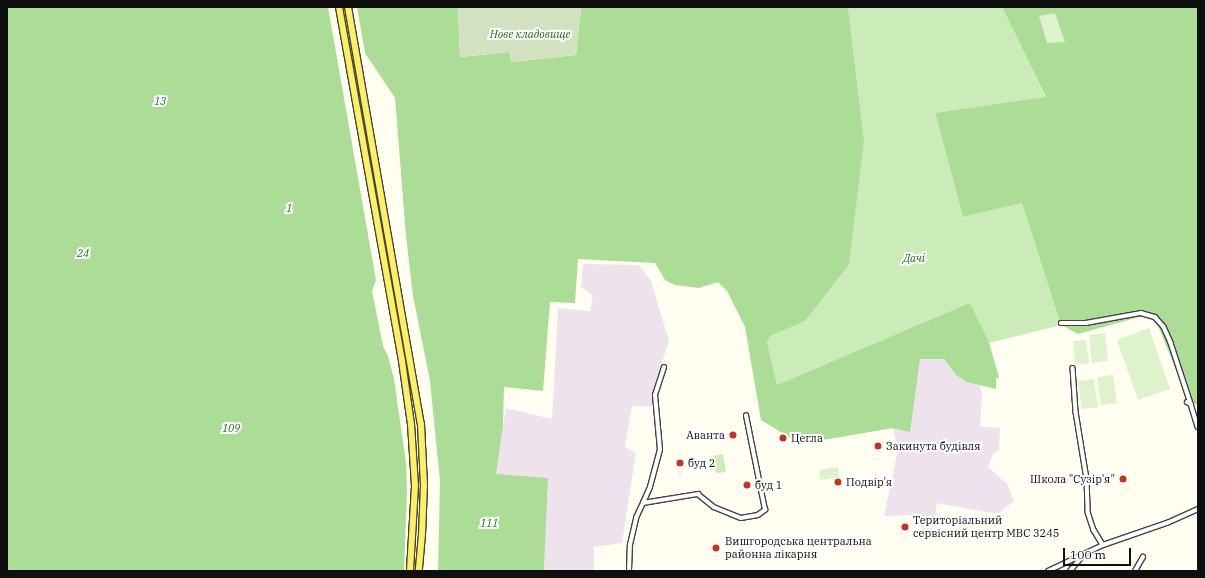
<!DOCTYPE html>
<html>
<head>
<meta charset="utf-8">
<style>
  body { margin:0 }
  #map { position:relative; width:1205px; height:578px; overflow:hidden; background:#fffef1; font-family:"IBM Plex Serif",serif }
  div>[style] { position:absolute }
  .industrial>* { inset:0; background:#eee3ed }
  .green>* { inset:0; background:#cbebb8 }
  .forest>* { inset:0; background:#abdd97 }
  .cemetery>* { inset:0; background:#d2e2c0 }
  .pitch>* { inset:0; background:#def2cb }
  .roads { filter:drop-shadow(1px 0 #424242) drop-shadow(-1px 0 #424242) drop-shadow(0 1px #424242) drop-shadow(0 -1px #424242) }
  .street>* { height:3.5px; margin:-1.75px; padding:0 1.75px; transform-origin:1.75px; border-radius:1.75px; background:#fff }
  .primary>* { height:6px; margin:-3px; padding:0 3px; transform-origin:3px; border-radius:3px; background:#fdf063 }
  .dots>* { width:11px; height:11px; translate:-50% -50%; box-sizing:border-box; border:2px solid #fff; border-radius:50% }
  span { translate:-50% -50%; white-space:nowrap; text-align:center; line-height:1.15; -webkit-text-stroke:4px #fff; paint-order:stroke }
  .park-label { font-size:11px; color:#206a1c; font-style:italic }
  .poi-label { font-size:11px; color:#0f0f0f }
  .right { translate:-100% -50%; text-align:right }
  .left { translate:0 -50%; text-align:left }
  .frame { position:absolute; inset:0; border:8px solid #0f0f0f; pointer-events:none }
  .scale { position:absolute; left:1063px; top:548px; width:68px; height:18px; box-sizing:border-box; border:2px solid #0f0f0f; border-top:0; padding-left:5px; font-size:12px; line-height:14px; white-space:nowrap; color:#0f0f0f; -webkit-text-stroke:3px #fff; paint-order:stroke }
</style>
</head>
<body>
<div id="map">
  <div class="industrial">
    <div style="clip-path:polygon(583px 264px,639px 265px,651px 281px,669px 341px,652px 392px,652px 407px,632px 406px,625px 447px,636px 453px,622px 543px,594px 547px,594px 571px,544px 571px,548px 478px,495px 475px,506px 408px,552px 419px,558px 308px,590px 311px,593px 295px,581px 287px)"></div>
    <div style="clip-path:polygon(920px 359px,944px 359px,956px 375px,966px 382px,979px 385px,982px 392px,980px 426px,1000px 428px,999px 450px,993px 454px,988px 467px,1008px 485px,1014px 501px,998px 514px,937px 503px,934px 524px,931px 524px,932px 529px,923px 529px,918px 515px,884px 516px,898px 450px,893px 428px)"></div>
  </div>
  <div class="green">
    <div style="clip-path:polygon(848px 7px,1002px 7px,1046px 98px,935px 113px,963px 217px,1022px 203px,1061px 325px,989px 343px,987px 340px,899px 334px,777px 385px,767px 342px,770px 336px,805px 321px,864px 140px)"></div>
    <div style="clip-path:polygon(723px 454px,726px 472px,717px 473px,714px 469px,711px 470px,709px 457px)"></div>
  </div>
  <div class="forest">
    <div style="clip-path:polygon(7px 7px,328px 7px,376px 280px,372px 291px,383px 346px,388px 356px,394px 379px,406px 463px,407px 492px,404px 571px,7px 571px)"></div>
    <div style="clip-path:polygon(357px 7px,458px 7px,460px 57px,510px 52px,511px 62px,576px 55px,581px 7px,848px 7px,864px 140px,849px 264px,805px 321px,770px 336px,767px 342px,777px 385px,970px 303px,989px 343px,999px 377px,996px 379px,996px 389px,966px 382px,956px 375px,944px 359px,920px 359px,910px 432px,893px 428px,800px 444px,761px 420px,745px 327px,727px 291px,718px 282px,699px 288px,675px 285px,665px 280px,655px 263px,578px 259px,575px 303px,550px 302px,543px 391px,504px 387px,503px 426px,496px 474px,548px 478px,544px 571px,438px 571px,440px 481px,430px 381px,413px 296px,406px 236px,395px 98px,365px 53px)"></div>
    <div style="clip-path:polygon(1002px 7px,1198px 7px,1198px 403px,1191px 407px,1159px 328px,1153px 318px,1139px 317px,1078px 334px,1061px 325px,1022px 203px,963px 217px,935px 113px,1046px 97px)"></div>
  </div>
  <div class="cemetery">
    <div style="clip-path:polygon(458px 7px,581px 7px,576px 55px,511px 62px,510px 52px,460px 57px)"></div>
  </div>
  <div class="pitch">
    <div style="clip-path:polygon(1055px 13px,1065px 42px,1047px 43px,1039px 16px)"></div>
    <div style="clip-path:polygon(1149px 328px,1170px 389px,1138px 400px,1117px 340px)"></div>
    <div style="clip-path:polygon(1105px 333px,1108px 361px,1092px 363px,1089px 335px)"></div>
    <div style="clip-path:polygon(1086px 340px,1089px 363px,1075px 365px,1073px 341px)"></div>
    <div style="clip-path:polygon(1113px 375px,1117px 403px,1101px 405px,1097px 377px)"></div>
    <div style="clip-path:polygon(1094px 379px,1098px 407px,1082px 409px,1078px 381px)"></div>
    <div style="clip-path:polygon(838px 467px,839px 477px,820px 480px,819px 470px)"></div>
  </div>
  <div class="roads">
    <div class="street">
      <div style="left:1061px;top:323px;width:25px"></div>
      <div style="left:1086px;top:323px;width:56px;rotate:-10.3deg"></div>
      <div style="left:1141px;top:313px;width:15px;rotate:16deg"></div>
      <div style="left:1155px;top:317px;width:13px;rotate:48deg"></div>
      <div style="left:1164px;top:327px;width:17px;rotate:66deg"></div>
      <div style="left:1171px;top:343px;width:64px;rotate:71.8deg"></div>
      <div style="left:1073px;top:368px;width:44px;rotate:86.1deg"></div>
      <div style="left:1076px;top:412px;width:68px;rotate:80.7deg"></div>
      <div style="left:1087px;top:479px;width:33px;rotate:88deg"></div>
      <div style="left:1088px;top:512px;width:19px;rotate:72deg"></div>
      <div style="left:1094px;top:530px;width:17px;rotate:59deg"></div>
      <div style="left:1187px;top:402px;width:4px;rotate:27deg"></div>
      <div style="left:1191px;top:404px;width:24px;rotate:73deg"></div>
      <div style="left:643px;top:503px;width:17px;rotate:-66deg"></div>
      <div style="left:650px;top:487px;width:38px;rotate:-75deg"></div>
      <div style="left:660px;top:450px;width:55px;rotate:-95.2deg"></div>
      <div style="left:655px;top:395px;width:29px;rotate:-72deg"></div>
      <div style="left:629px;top:571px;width:26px;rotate:-88deg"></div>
      <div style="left:630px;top:545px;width:28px;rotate:-77deg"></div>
      <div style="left:636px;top:518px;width:17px;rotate:-65deg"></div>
      <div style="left:643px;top:503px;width:56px;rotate:-9.3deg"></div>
      <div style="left:698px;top:494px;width:21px;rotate:39deg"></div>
      <div style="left:714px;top:507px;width:29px;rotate:22deg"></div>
      <div style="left:741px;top:518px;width:17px;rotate:-10deg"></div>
      <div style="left:758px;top:515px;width:9px;rotate:-36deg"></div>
      <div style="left:765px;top:510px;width:96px;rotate:-101.4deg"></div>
      <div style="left:1048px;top:571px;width:61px;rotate:-25.3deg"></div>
      <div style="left:1103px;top:545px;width:68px;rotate:-19deg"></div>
      <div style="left:1167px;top:523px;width:34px;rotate:-24deg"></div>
      <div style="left:1070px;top:571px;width:17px;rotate:-50deg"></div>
      <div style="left:1135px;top:571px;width:16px;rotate:-60deg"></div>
    </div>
    <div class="primary">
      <div style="left:339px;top:7px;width:360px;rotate:79.9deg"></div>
      <div style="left:402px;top:361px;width:64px;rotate:81.9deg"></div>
      <div style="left:411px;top:424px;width:62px;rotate:86.3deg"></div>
      <div style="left:415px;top:486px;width:85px;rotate:93.4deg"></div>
      <div style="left:348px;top:7px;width:423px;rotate:80.1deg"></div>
      <div style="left:421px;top:424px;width:61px;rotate:87.2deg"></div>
      <div style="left:424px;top:485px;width:49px;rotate:92.3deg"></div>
      <div style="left:422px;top:534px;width:37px;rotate:95deg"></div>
    </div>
  </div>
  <div class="dots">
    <div style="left:733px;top:435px;background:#c53421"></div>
    <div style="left:783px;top:438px;background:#c53421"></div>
    <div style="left:878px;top:446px;background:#c53421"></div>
    <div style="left:680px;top:463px;background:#c53421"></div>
    <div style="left:1123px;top:479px;background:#c53421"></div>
    <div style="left:838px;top:482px;background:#c53421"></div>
    <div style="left:747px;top:485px;background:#c53421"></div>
    <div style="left:905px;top:527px;background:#c53421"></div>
    <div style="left:716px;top:548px;background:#c53421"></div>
  </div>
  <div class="park-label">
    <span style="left:530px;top:34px">Нове кладовище</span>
    <span style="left:160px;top:101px">13</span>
    <span style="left:289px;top:208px">1</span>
    <span style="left:83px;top:253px">24</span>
    <span style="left:914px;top:258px">Дачі</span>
    <span style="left:231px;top:428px">109</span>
    <span style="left:489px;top:523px">111</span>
  </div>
  <div class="poi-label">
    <span class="right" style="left:725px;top:435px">Аванта</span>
    <span class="left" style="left:791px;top:438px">Цегла</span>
    <span class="left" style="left:886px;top:446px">Закинута будівля</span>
    <span class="left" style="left:688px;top:463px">буд 2</span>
    <span class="right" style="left:1115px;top:479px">Школа "Сузір'я"</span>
    <span class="left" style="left:846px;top:482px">Подвір'я</span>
    <span class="left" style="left:755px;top:485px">буд 1</span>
    <span class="left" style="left:913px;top:527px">Територіальний<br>сервісний центр МВС 3245</span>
    <span class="left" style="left:725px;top:548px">Вишгородська центральна<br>районна лікарня</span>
  </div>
  <div class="frame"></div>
  <div class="scale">100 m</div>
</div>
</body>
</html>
